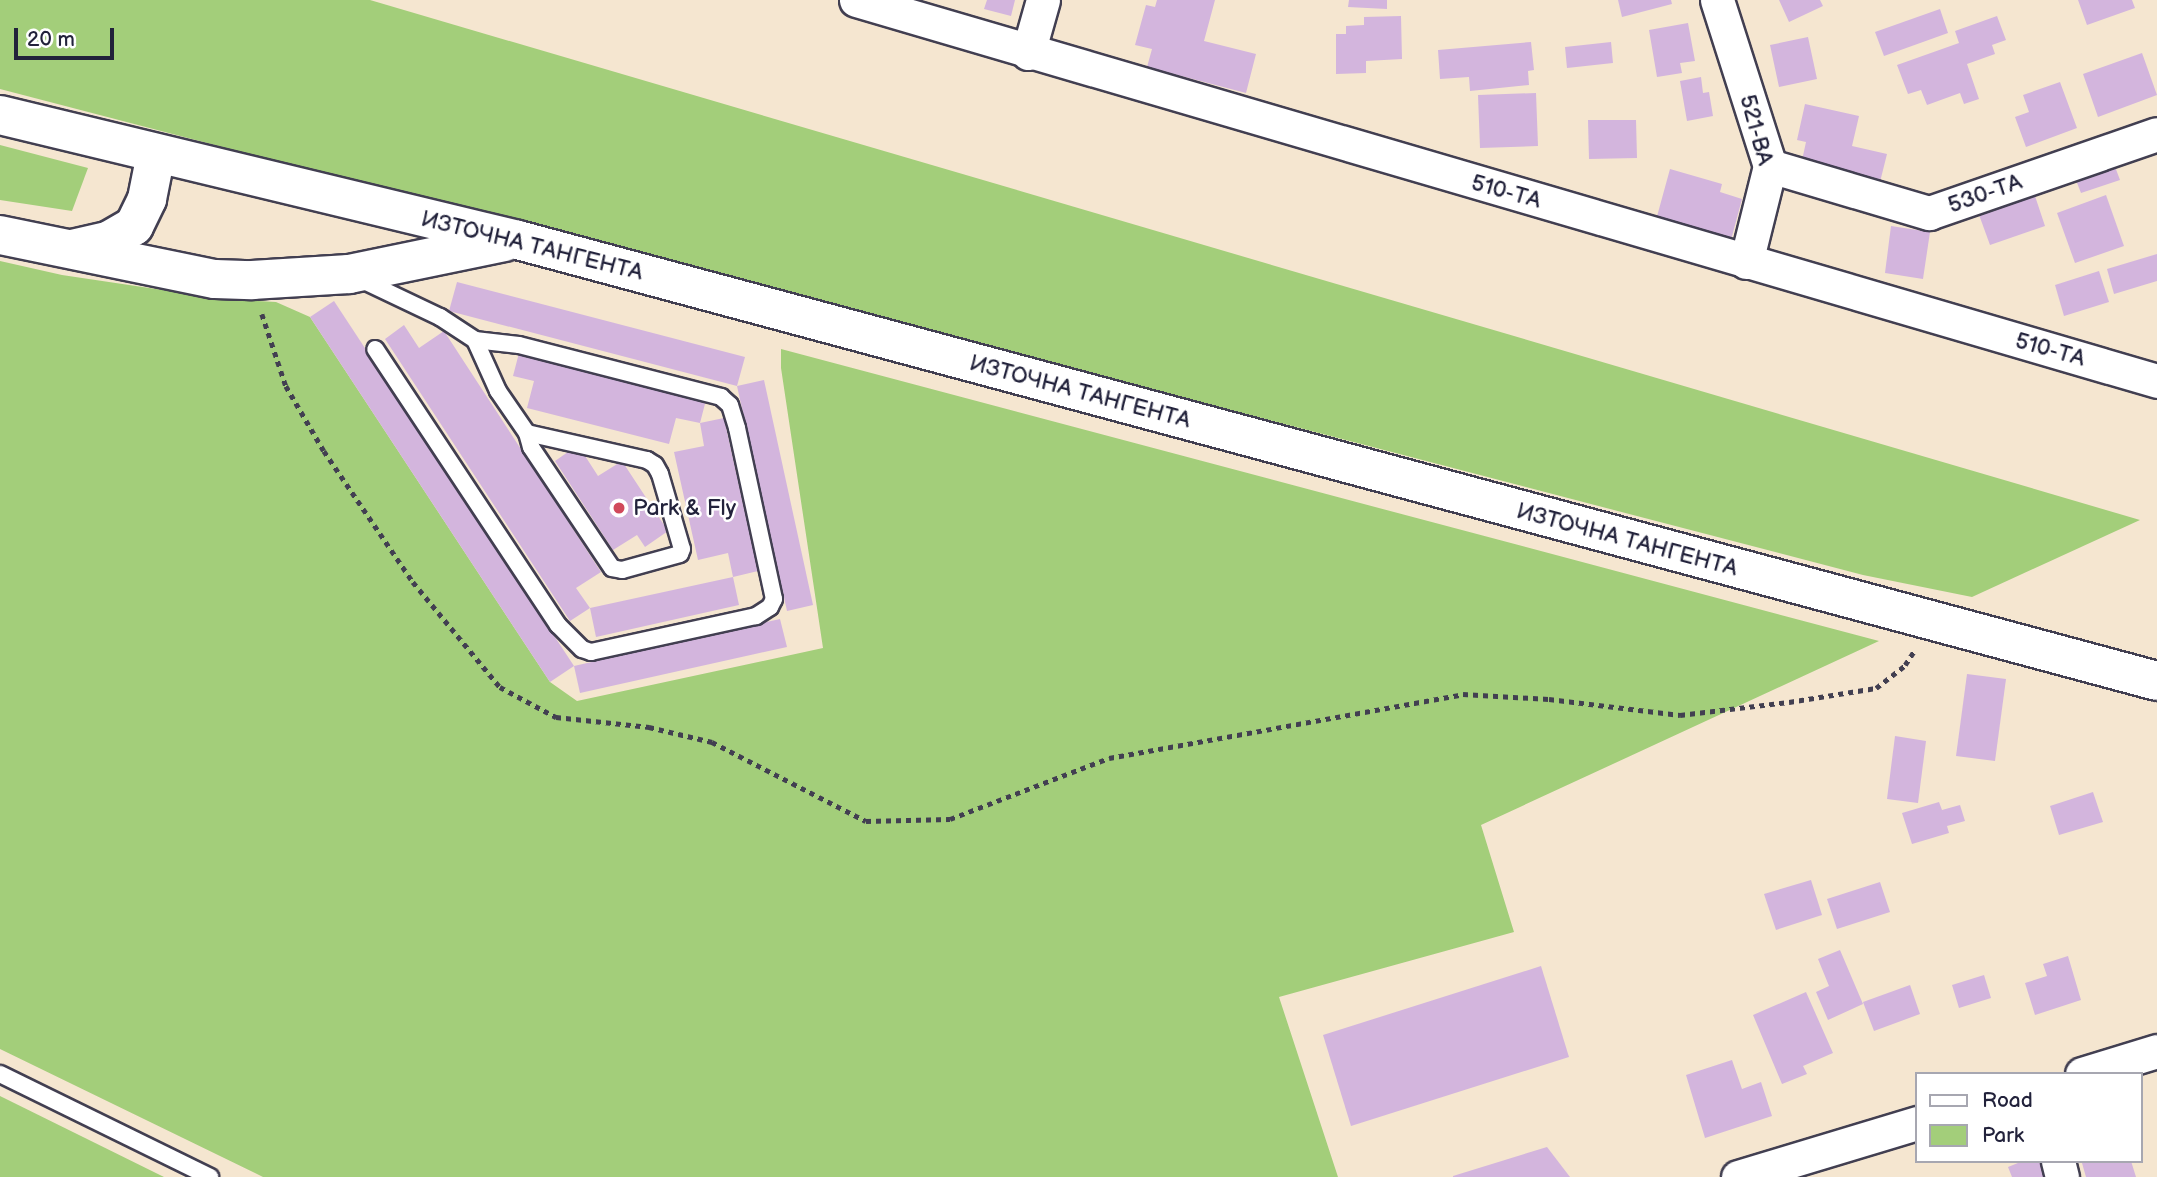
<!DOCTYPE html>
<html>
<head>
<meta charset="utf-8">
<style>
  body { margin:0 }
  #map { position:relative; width:2157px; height:1177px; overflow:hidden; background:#f5e6d0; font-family:"Balsamiq Sans",sans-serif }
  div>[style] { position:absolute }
  .green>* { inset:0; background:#a3ce7a }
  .building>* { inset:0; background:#d3b5dd }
  .path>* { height:4.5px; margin-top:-2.25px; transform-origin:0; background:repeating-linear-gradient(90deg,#423f51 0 5px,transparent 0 10px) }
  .roads { filter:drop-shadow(2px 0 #423f51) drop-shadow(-2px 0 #423f51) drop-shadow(0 2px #423f51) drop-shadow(0 -2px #423f51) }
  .service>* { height:16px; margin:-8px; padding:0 8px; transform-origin:8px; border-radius:8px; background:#fff }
  .minor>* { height:33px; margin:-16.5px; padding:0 16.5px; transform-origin:16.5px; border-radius:16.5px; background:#fff }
  .tertiary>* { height:38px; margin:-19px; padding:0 19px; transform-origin:19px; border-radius:19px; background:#fff }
  .dots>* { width:19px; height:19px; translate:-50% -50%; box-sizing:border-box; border:4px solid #fff; border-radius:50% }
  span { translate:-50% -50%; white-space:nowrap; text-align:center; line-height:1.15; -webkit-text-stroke:5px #fff; paint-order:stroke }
  .street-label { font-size:23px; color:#22223b }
  .poi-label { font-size:23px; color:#22223b }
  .left { translate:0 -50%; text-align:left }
  .legend { position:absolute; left:1915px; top:1072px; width:228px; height:91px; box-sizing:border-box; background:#fff; border:2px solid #a7a7b1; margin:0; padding:9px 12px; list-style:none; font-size:21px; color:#22223b }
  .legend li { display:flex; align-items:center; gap:14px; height:35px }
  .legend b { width:35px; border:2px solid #a7a7b1 }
  .scale { position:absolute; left:14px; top:28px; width:100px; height:32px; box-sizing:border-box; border:4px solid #22223b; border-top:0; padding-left:9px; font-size:21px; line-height:24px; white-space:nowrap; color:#22223b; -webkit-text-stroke:5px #fff; paint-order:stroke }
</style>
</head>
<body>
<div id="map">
  <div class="green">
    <div style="clip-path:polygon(0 0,370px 0,2140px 520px,1972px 597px,1863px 575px,0 89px)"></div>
    <div style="clip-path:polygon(0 145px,88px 168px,72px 211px,0 200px)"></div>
    <div style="clip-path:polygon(0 261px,62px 275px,223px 299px,276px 302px,310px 317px,550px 682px,577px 701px,823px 648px,781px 368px,781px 349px,1879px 641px,1481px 825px,1514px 932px,1279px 997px,1338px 1177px,263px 1177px,0 1049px)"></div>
    <div style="clip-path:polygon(0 1096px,164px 1177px,0 1177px)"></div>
  </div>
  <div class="building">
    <div style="clip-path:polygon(987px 0,1015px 0,1011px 16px,984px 9px)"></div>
    <div style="clip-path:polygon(1157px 0,1215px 0,1204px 41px,1256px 54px,1246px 93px,1147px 67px,1152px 49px,1135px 45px,1146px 5px,1155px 7px)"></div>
    <div style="clip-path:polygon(1349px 0,1387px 0,1387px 9px,1348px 7px)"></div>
    <div style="clip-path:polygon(1618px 0,1671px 0,1672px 4px,1622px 17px)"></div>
    <div style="clip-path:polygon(1779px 0,1820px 0,1823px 6px,1789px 22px)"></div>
    <div style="clip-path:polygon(2078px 0,2132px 0,2135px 8px,2087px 25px)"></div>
    <div style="clip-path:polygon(1940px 9px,1948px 33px,1884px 56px,1875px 32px)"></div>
    <div style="clip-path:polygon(1401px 16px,1402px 59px,1366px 61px,1366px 73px,1336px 74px,1336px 34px,1346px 34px,1346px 26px,1364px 25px,1364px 17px)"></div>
    <div style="clip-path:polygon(1997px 16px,2006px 40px,1992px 45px,1995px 54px,1967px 64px,1979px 99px,1964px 104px,1960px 93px,1927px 105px,1921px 90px,1908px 94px,1897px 65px,1959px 43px,1955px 31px)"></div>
    <div style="clip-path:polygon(1688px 23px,1695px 61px,1680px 63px,1682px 73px,1657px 77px,1649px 30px)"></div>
    <div style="clip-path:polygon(1808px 37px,1817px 79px,1779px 87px,1770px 45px)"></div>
    <div style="clip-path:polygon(1531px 42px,1534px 70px,1528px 71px,1529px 85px,1470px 91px,1469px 77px,1440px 79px,1438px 50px)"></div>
    <div style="clip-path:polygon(1611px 42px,1613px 63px,1567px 68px,1565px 47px)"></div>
    <div style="clip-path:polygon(2142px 53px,2157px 95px,2098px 117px,2083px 74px)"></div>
    <div style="clip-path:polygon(1701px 77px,1703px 93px,1709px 92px,1713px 116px,1687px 121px,1680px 81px)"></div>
    <div style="clip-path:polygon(2060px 82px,2077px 128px,2026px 147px,2015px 117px,2029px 112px,2023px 95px)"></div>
    <div style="clip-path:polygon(1536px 93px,1538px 146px,1480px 148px,1478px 95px)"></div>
    <div style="clip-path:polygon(1805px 104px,1859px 116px,1852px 146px,1887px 154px,1880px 182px,1801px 165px,1806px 142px,1797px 140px)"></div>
    <div style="clip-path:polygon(1588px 120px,1636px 120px,1637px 158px,1589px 159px)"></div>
    <div style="clip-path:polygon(2111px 156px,2120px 180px,2081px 193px,2072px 170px)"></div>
    <div style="clip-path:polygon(1670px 169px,1722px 184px,1720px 192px,1742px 199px,1731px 240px,1656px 220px)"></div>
    <div style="clip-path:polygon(2034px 193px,2045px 226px,1990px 245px,1978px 212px)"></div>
    <div style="clip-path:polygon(2106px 195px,2124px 246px,2075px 263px,2057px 213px)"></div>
    <div style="clip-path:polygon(1891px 226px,1930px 232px,1923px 279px,1885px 273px)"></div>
    <div style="clip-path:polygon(2157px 254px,2157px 281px,2114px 294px,2107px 269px)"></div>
    <div style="clip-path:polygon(2099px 271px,2109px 302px,2064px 316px,2055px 285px)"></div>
    <div style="clip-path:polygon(457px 282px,745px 357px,737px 386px,449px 311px)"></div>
    <div style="clip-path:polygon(334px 301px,574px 666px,550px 682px,310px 317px)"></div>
    <div style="clip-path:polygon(404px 325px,419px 348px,444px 331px,601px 572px,576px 588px,590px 608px,570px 621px,385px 339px)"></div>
    <div style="clip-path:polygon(519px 353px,706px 400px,700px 423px,676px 418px,669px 444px,527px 408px,534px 381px,513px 376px)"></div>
    <div style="clip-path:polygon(764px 380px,813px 605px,787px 611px,737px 386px)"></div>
    <div style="clip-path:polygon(724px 418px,758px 571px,733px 577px,728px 553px,698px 560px,674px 452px,704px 446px,700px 423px)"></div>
    <div style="clip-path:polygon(578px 445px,598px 476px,622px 461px,668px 531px,645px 547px,637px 535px,613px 550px,555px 461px)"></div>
    <div style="clip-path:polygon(733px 577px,739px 605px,596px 637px,590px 608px)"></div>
    <div style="clip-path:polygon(780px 619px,787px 647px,580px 693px,574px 666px)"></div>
    <div style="clip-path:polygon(1967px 674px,2006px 679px,1995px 761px,1956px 756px)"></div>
    <div style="clip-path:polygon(1895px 736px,1926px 741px,1918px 803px,1887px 799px)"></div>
    <div style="clip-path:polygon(2093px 792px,2103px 822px,2059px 835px,2050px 806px)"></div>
    <div style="clip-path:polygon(1939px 802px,1942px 810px,1960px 805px,1965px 821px,1947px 826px,1949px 833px,1912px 844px,1902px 813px)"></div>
    <div style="clip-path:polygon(1811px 880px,1822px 915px,1776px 930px,1764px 894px)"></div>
    <div style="clip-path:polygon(1880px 882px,1890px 912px,1837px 929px,1827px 899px)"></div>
    <div style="clip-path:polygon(1840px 950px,1863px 1004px,1828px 1020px,1816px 992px,1829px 986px,1818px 959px)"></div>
    <div style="clip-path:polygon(2068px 956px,2081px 1000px,2035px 1015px,2025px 983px,2047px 976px,2043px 964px)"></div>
    <div style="clip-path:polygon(1541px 966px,1569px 1057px,1351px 1126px,1323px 1035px)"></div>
    <div style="clip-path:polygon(1984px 975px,1991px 998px,1959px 1008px,1952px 985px)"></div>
    <div style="clip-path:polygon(1910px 985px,1920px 1014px,1874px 1031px,1863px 1002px)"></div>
    <div style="clip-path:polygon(1806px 992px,1833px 1053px,1803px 1066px,1807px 1074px,1782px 1084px,1753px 1015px)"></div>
    <div style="clip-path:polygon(1732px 1060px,1742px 1089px,1761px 1082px,1772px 1116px,1705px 1138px,1686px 1075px)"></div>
    <div style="clip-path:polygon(1547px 1147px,1570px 1177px,1453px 1177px,1453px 1176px)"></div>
    <div style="clip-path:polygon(2023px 1161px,2040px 1161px,2046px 1177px,2012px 1177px,2008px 1167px)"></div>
    <div style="clip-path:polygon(2087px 1161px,2131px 1161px,2136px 1177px,2086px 1177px,2082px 1163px)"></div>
  </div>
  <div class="path">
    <div style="left:262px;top:314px;width:76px;rotate:71.6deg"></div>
    <div style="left:286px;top:386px;width:75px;rotate:59.7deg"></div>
    <div style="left:324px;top:451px;width:158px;rotate:55.8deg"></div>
    <div style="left:413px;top:582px;width:136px;rotate:50.4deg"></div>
    <div style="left:500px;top:687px;width:64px;rotate:28.2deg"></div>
    <div style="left:556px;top:717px;width:94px;rotate:6.1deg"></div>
    <div style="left:649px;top:727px;width:65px;rotate:13.4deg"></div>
    <div style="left:712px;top:742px;width:173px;rotate:27.2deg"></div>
    <div style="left:866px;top:821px;width:84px;rotate:-1.4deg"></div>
    <div style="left:950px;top:819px;width:170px;rotate:-21deg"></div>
    <div style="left:1109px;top:758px;width:360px;rotate:-10.2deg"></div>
    <div style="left:1463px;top:694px;width:86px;rotate:3.3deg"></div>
    <div style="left:1549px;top:699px;width:132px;rotate:7deg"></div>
    <div style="left:1680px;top:715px;width:110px;rotate:-6.8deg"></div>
    <div style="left:1789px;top:702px;width:88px;rotate:-9.1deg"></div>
    <div style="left:1876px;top:688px;width:37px;rotate:-38deg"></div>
    <div style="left:1905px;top:665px;width:17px;rotate:-57deg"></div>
  </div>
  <div class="roads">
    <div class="service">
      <div style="left:360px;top:279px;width:89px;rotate:25.4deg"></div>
      <div style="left:440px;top:317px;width:42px;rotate:33.3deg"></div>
      <div style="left:475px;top:340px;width:44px;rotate:6.5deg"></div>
      <div style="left:519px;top:345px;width:209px;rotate:14.4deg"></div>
      <div style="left:721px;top:397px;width:12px;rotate:42deg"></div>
      <div style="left:730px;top:405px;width:24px;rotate:73deg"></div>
      <div style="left:737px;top:428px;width:175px;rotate:77.8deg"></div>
      <div style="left:774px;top:599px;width:9px;rotate:117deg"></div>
      <div style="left:770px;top:607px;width:17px;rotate:147deg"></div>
      <div style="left:756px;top:616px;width:169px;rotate:167.7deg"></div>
      <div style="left:591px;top:652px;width:9px;rotate:-162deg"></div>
      <div style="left:582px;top:649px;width:34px;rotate:-135deg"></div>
      <div style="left:558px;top:625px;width:331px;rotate:-123.5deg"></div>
      <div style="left:475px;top:340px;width:56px;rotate:65.7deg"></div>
      <div style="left:498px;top:391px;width:51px;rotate:55.4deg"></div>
      <div style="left:527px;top:433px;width:123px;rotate:12.7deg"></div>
      <div style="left:647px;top:460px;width:9px;rotate:32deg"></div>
      <div style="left:655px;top:465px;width:10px;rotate:61deg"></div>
      <div style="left:660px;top:474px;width:78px;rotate:73.7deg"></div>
      <div style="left:682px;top:549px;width:5px;rotate:112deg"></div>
      <div style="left:680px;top:554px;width:60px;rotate:164.6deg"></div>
      <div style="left:622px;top:570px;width:10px;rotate:-169deg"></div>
      <div style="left:612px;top:568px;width:146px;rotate:-123.8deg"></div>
      <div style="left:531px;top:447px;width:15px;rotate:-106deg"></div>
      <div style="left:0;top:1074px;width:234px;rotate:26.1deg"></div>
    </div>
    <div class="minor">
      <div style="left:856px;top:0;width:1356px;rotate:16.32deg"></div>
      <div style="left:1717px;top:0;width:174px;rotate:72.3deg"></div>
      <div style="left:1770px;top:166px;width:99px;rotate:104deg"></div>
      <div style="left:1028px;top:53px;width:55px;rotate:-74.2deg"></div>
      <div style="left:1770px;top:166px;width:166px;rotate:16.5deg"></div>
      <div style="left:1929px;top:213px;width:241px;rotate:-19.1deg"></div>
      <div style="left:2082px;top:1074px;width:78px;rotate:-17deg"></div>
      <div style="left:2058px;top:1161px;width:16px;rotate:76deg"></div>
      <div style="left:1738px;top:1177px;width:187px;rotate:-16.8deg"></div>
    </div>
    <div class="tertiary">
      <div style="left:0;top:115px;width:533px;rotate:13.57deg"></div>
      <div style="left:518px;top:240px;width:1697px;rotate:15.06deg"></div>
      <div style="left:0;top:235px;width:219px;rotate:11.6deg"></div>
      <div style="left:215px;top:279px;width:37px;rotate:2deg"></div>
      <div style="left:252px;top:280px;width:97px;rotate:-3.5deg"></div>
      <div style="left:349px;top:274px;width:159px;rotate:-11.6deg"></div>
      <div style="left:72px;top:249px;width:37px;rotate:-13deg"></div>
      <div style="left:108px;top:241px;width:30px;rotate:-30deg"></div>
      <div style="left:134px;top:226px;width:30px;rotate:-64deg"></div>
      <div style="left:147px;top:199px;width:46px;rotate:-78.7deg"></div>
    </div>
  </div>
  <div class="dots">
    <div style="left:619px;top:508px;background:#d1495b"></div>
  </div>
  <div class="street-label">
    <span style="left:1756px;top:130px;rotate:75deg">521-ВА</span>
    <span style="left:1506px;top:192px;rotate:16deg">510-ТА</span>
    <span style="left:1985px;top:194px;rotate:-19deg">530-ТА</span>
    <span style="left:532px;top:246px;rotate:14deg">ИЗТОЧНА ТАНГЕНТА</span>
    <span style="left:2050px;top:350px;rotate:16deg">510-ТА</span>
    <span style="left:1080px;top:392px;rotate:15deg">ИЗТОЧНА ТАНГЕНТА</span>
    <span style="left:1627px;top:540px;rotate:15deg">ИЗТОЧНА ТАНГЕНТА</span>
  </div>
  <div class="poi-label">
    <span class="left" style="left:633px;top:508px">Park &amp; Fly</span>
  </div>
  <ul class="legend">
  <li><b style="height:9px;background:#fff"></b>Road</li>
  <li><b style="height:19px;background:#a3ce7a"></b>Park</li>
  </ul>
  <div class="scale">20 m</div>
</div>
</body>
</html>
